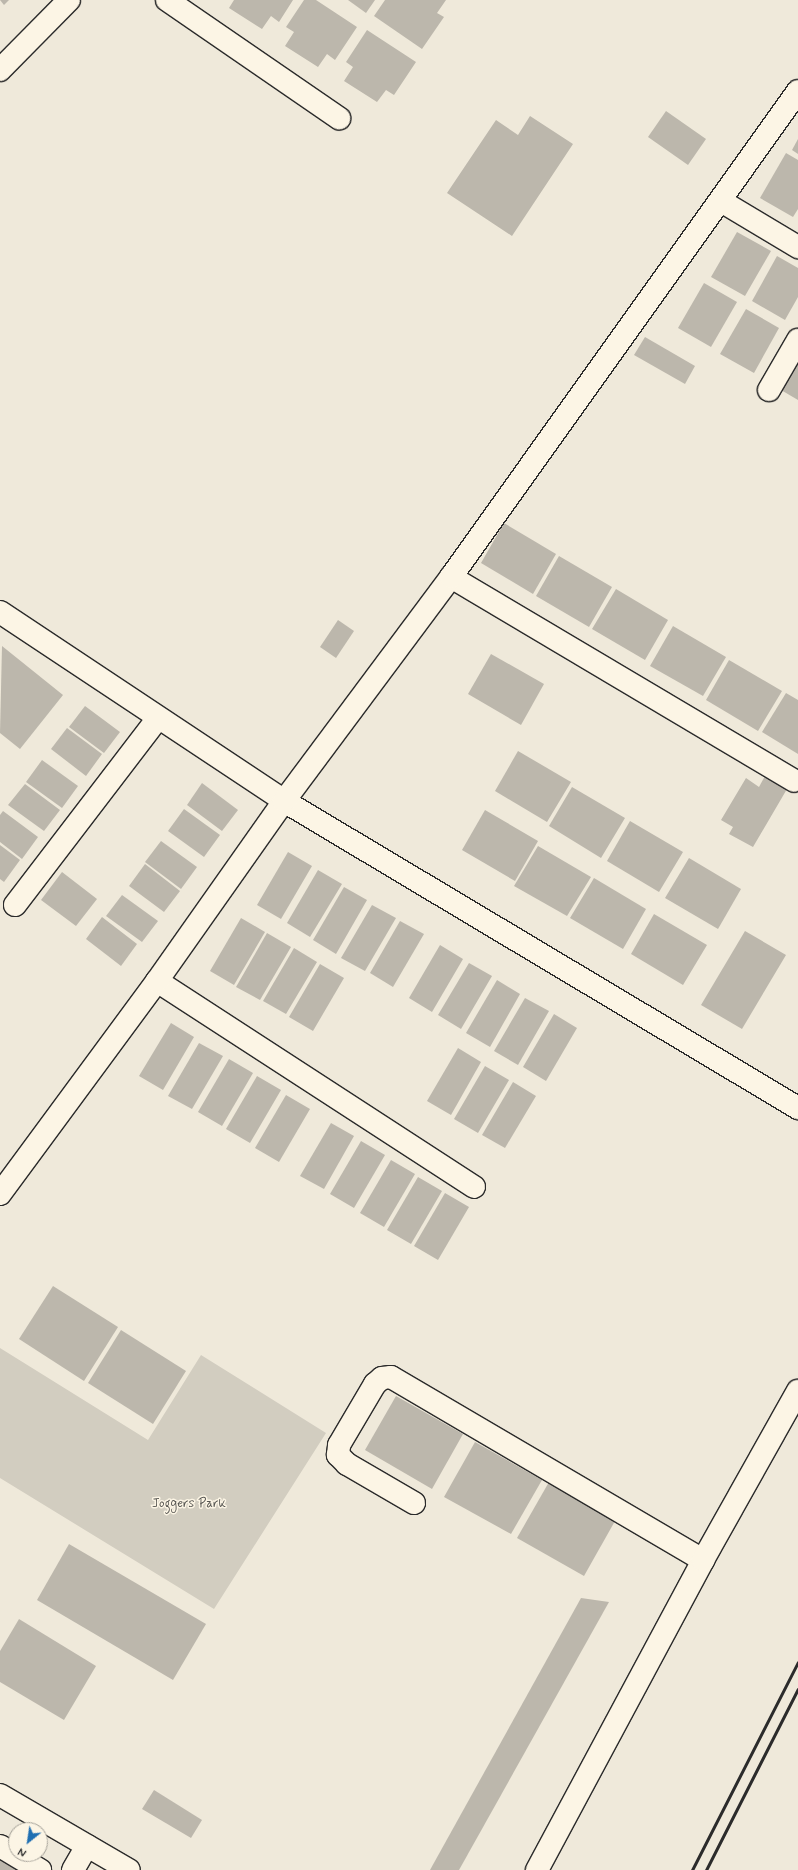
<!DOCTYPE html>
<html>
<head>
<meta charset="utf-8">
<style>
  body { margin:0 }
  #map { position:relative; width:798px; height:1870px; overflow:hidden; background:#efe9da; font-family:Mynerve,sans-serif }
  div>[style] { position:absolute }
  .green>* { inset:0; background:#d2cdc0 }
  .building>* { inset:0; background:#bcb7ac }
  .roads { filter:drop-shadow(1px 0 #2b2b2b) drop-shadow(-1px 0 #2b2b2b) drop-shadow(0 1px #2b2b2b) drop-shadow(0 -1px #2b2b2b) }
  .minor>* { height:22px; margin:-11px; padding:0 11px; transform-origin:11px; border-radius:11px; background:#fcf5e5 }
  .rail>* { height:3px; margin:-1.5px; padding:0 1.5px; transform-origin:1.5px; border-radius:1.5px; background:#2b2b2b }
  span { translate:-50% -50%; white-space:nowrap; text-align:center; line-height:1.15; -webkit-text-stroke:3px #fcf5e5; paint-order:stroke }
  .park-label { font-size:13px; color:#555450 }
  .north { position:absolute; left:8px; top:1822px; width:40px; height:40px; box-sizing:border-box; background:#fcf5e5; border:1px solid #a8a49b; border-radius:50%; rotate:210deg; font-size:11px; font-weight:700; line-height:16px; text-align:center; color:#2b2b2b }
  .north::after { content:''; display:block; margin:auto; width:14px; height:18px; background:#1f6fb2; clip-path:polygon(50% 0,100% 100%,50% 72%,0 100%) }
</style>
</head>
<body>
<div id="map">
  <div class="green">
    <div style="clip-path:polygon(0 1348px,148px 1440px,201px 1355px,326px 1433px,214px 1609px,0 1478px)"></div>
  </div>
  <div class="building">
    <div style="clip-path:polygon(0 0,9px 0,4px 5px)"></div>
    <div style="clip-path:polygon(234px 0,293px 0,279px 22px,271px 16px,262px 29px,229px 8px)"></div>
    <div style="clip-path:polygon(304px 0,316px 0,357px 27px,335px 60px,327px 54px,318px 67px,285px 46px,294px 32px,286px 27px)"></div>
    <div style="clip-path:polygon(348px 0,375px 0,366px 13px)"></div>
    <div style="clip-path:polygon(385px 0,446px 0,437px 13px,444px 17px,422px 49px,374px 16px)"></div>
    <div style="clip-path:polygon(367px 30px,416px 62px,394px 95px,386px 90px,377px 102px,344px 81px,353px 67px,346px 62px)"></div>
    <div style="clip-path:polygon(666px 111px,706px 139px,688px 165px,648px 137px)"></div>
    <div style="clip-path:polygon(530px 116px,573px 144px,512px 236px,447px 193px,496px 120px,518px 135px)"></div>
    <div style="clip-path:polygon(798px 139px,798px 154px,792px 150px)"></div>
    <div style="clip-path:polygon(786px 153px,798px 160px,798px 209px,793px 217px,760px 198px)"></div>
    <div style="clip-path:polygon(737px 232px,771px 251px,745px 296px,711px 277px)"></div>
    <div style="clip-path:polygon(777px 256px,798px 268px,798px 297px,785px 320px,752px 301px)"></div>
    <div style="clip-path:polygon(704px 283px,737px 302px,711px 347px,678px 328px)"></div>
    <div style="clip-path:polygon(746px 309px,779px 328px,754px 373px,720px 354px)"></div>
    <div style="clip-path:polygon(645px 337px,695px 366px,685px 384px,634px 355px)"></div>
    <div style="clip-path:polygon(798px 361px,798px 400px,781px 390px)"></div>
    <div style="clip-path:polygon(504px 523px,556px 554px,533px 594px,481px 563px)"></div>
    <div style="clip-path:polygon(559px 556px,612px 587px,589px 627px,536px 596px)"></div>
    <div style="clip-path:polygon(616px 589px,668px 620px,645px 660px,592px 629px)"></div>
    <div style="clip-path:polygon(338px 620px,354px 631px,336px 658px,320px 647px)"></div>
    <div style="clip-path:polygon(673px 626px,726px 657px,703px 696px,650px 666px)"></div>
    <div style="clip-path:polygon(2px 646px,63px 695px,20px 749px,0 733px)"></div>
    <div style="clip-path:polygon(491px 654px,544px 684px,521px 725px,468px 694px)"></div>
    <div style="clip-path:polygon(729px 660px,782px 691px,758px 731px,706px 700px)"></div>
    <div style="clip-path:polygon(786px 693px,798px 700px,798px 754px,762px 732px)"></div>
    <div style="clip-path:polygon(85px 706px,120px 732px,104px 753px,69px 727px)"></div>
    <div style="clip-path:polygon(67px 728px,102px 754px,86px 776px,51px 749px)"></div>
    <div style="clip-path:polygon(518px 751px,571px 782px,547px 822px,495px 791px)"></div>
    <div style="clip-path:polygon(42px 760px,78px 786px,62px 808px,26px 782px)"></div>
    <div style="clip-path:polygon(765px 776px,787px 789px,753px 847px,729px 834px,733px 827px,721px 820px,746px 778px,759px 787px)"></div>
    <div style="clip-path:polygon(202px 783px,238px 810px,222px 831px,187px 805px)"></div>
    <div style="clip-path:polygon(25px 784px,60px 810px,44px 831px,8px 805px)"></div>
    <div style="clip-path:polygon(572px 787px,625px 818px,601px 858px,549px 826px)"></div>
    <div style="clip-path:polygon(184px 809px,220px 835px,204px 857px,168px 831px)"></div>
    <div style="clip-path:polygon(485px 810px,538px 841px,515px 881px,462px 850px)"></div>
    <div style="clip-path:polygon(3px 811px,38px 837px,22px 859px,0 842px,0 815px)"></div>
    <div style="clip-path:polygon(630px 821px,683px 852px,659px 892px,607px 861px)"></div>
    <div style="clip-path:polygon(161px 841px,197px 867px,181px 889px,145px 862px)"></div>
    <div style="clip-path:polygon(0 845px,20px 860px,4px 882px,0 879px)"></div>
    <div style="clip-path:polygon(538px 846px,591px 877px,567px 916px,514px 886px)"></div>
    <div style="clip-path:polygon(288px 852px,312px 866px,281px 919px,257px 905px)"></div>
    <div style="clip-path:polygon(689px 858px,741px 889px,718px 929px,665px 898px)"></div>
    <div style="clip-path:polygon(145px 864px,180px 891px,164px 912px,129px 886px)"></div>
    <div style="clip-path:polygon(318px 870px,342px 884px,310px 937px,287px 923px)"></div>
    <div style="clip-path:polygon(62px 872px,97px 899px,76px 926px,41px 900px)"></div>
    <div style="clip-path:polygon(594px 878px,646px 909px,623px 949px,570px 918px)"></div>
    <div style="clip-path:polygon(344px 887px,367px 900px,336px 954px,313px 940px)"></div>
    <div style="clip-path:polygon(122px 895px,158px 921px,142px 942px,106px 916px)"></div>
    <div style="clip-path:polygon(372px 905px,396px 918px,365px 971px,341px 958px)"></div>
    <div style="clip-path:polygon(654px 914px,707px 945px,683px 985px,631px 954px)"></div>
    <div style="clip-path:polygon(102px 917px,137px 944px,121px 966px,86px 939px)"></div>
    <div style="clip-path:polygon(241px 918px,265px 932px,234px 985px,210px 971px)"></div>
    <div style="clip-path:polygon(400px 921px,424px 934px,393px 987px,370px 973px)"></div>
    <div style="clip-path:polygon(745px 931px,786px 955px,742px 1029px,701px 1005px)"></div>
    <div style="clip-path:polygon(267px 933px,291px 947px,260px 1000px,236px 987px)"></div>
    <div style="clip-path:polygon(440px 945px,463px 959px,432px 1012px,409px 998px)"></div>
    <div style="clip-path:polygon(294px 948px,317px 962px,286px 1014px,263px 1001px)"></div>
    <div style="clip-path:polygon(469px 963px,492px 976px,461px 1029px,438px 1015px)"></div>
    <div style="clip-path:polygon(320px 964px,344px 978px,313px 1031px,289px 1017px)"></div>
    <div style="clip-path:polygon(497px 980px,520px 994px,490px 1047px,466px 1033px)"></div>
    <div style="clip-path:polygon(525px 998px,549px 1011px,518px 1065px,494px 1051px)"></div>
    <div style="clip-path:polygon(554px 1014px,577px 1028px,546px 1081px,523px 1067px)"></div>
    <div style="clip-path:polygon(171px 1023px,194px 1037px,163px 1090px,139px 1076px)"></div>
    <div style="clip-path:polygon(199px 1043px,223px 1056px,192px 1109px,168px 1096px)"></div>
    <div style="clip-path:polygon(458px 1048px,481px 1062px,451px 1115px,427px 1101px)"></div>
    <div style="clip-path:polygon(229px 1059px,253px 1073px,222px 1126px,198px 1112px)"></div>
    <div style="clip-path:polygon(485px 1066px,509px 1080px,478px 1133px,454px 1119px)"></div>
    <div style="clip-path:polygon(257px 1076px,281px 1090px,250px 1143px,226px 1129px)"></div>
    <div style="clip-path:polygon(513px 1082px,536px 1096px,505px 1148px,482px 1135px)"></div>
    <div style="clip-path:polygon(286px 1095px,310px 1109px,279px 1162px,255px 1148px)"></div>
    <div style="clip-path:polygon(331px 1123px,354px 1136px,324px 1189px,300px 1176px)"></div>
    <div style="clip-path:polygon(361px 1141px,385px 1155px,354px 1208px,330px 1194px)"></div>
    <div style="clip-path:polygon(391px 1160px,415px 1174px,384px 1227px,360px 1213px)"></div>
    <div style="clip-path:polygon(418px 1177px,442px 1191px,411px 1244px,387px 1230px)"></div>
    <div style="clip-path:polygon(445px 1193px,469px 1207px,438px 1260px,414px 1246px)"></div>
    <div style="clip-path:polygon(53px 1286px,118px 1327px,84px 1381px,19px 1339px)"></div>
    <div style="clip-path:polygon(121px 1330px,186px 1371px,153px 1424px,88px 1383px)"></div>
    <div style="clip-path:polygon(396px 1396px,463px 1434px,432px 1489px,365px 1450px)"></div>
    <div style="clip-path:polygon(475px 1442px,542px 1480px,511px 1534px,444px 1497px)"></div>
    <div style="clip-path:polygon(549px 1482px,615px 1521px,584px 1576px,517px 1538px)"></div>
    <div style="clip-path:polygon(69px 1544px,206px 1624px,173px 1680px,37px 1600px)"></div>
    <div style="clip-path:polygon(581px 1598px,609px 1602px,459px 1870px,430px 1870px)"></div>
    <div style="clip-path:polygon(19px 1619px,96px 1666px,64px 1720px,0 1682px,0 1651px)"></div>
    <div style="clip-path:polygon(154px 1790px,202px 1820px,191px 1838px,142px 1809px)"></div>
    <div style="clip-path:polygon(0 1855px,24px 1870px,0 1870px)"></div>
  </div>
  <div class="roads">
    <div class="minor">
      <div style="left:167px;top:0;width:209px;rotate:34.5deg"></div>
      <div style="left:0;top:70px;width:98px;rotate:-45.4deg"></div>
      <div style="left:721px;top:201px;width:90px;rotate:30.9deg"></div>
      <div style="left:769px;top:390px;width:58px;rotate:-59.9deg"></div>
      <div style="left:451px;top:577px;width:399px;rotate:30.7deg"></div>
      <div style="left:0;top:612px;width:341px;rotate:33.6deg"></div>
      <div style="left:284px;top:801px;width:599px;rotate:30.85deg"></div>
      <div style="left:15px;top:905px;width:235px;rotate:-52.6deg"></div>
      <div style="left:157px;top:981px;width:378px;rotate:33deg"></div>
      <div style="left:0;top:1194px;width:265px;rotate:-53.6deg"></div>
      <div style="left:157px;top:981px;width:220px;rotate:-54.8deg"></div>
      <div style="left:284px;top:801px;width:279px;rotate:-53.3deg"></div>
      <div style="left:451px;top:577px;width:597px;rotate:-54.47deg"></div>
      <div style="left:414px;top:1503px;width:78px;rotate:-149.8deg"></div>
      <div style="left:347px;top:1464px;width:13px;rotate:-135deg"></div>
      <div style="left:338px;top:1455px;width:10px;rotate:-84deg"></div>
      <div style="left:339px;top:1445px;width:71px;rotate:-59.5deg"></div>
      <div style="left:375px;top:1384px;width:9px;rotate:-41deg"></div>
      <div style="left:382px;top:1378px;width:9px;rotate:-6deg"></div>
      <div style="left:391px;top:1377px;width:362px;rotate:30.4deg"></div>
      <div style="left:0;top:1795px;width:149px;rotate:30.2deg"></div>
      <div style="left:0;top:1846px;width:47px;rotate:31deg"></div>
      <div style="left:73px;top:1870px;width:28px;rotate:-60deg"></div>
      <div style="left:537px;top:1870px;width:352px;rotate:-61.8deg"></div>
      <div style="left:703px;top:1560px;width:194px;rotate:-60.7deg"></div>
    </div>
  </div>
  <div class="rail">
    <div style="left:692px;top:1870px;width:233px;rotate:-63deg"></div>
    <div style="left:706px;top:1870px;width:203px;rotate:-63.1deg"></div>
  </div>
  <div class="park-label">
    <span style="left:189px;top:1504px">Joggers Park</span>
  </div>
  <div class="north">N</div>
</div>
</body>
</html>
